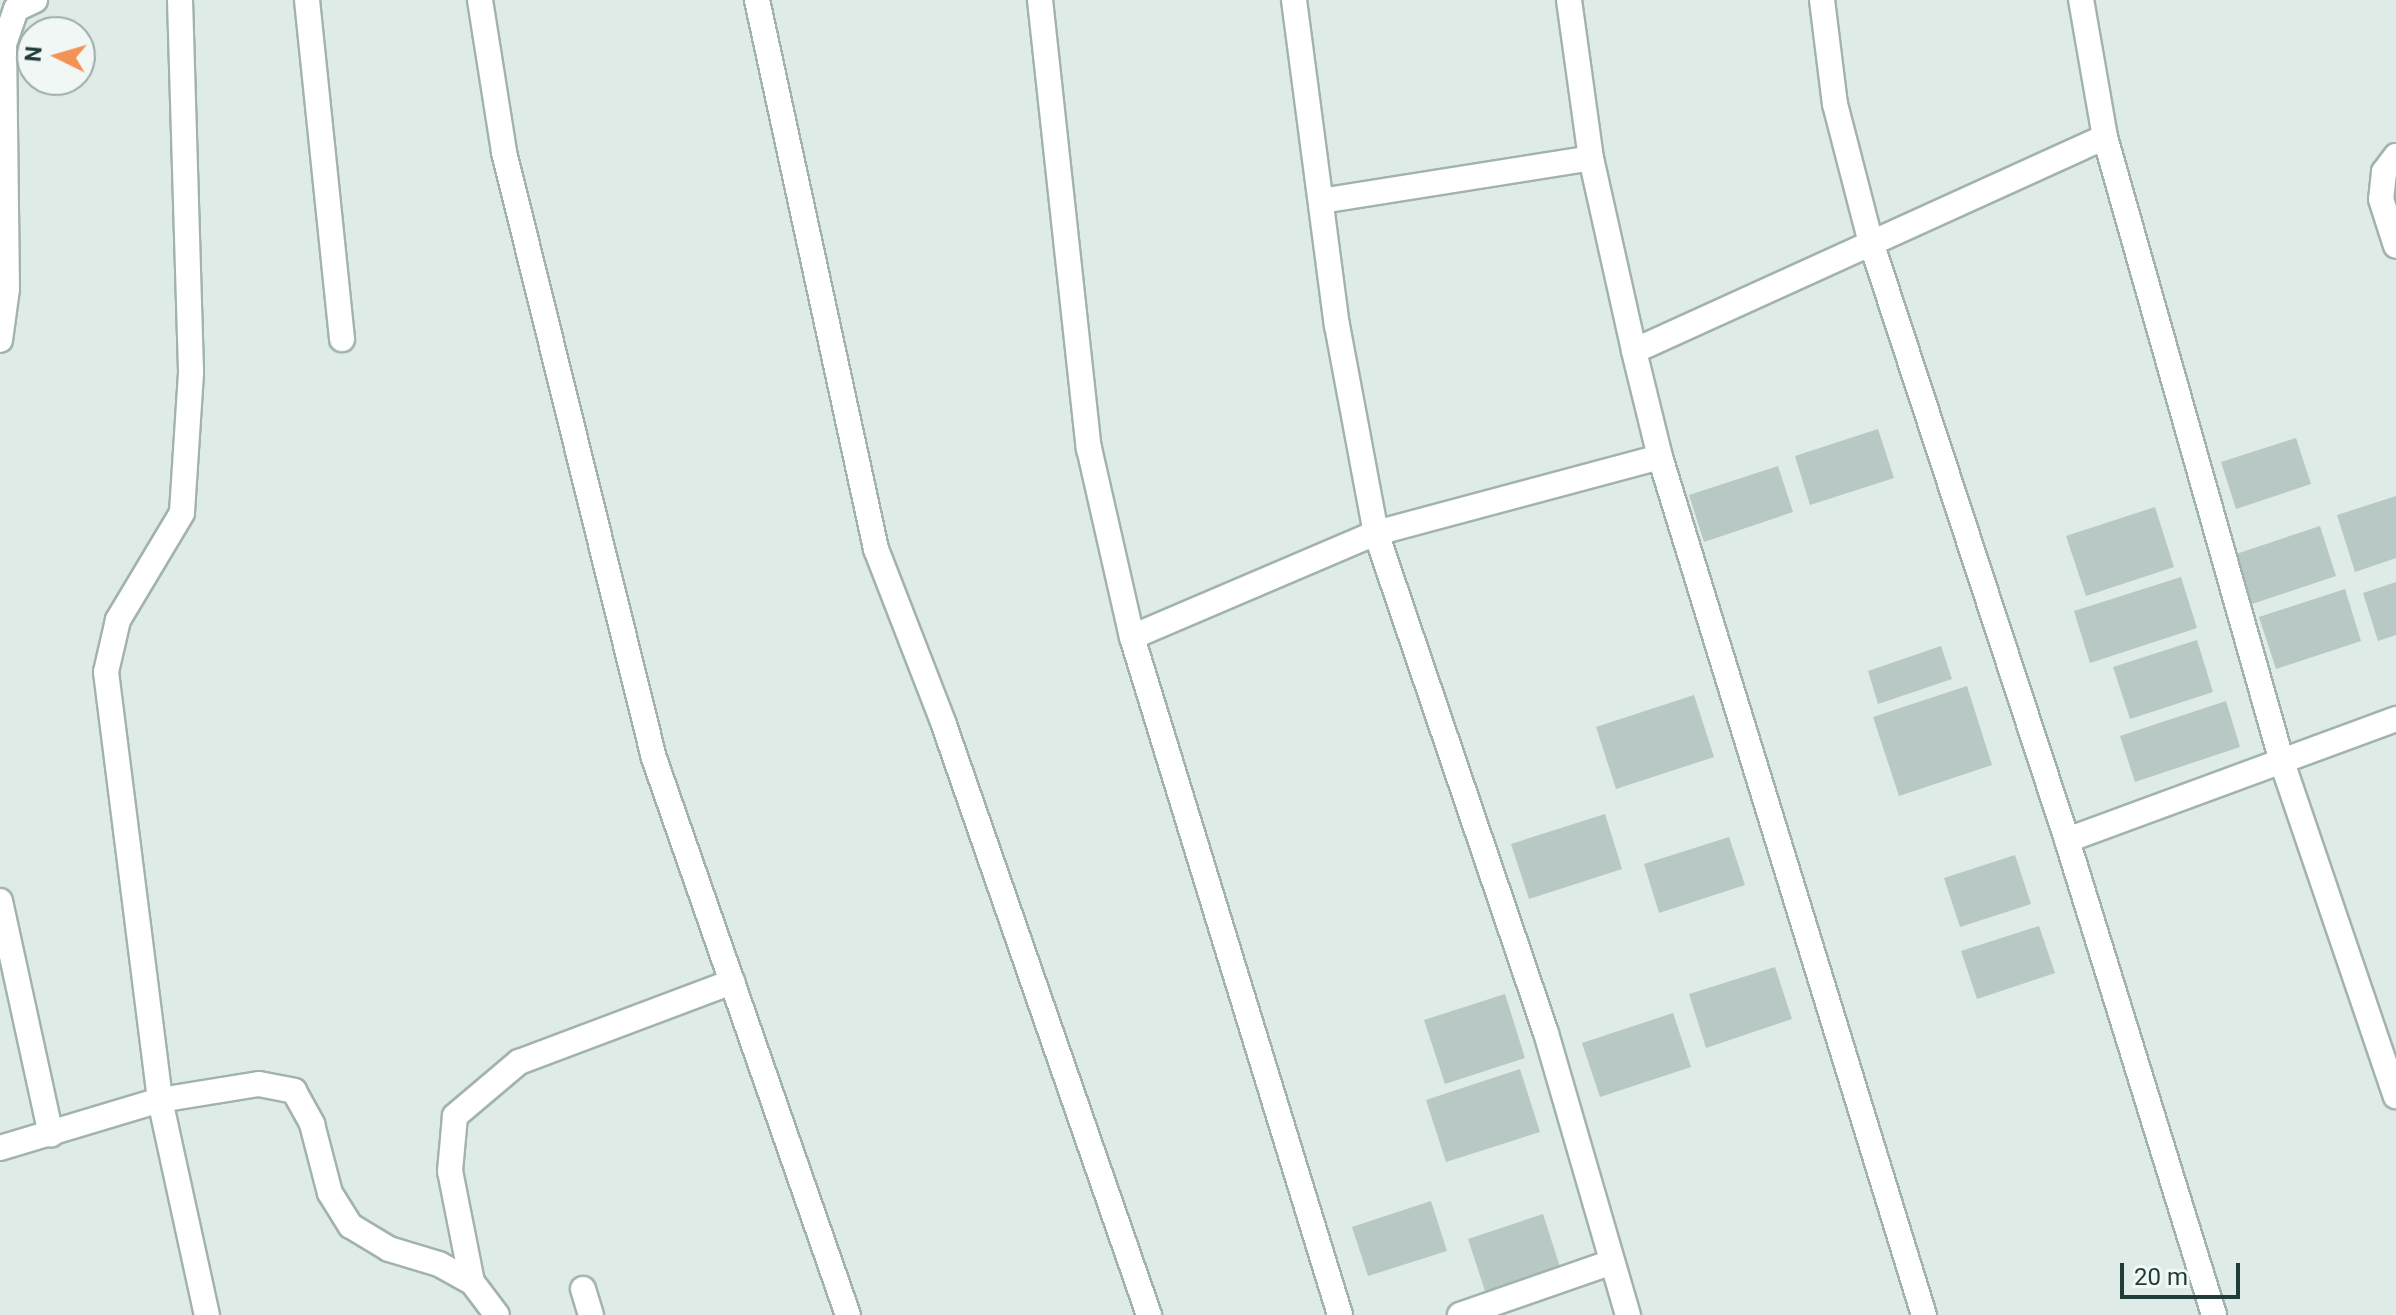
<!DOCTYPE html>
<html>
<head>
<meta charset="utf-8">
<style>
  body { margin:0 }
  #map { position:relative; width:2396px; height:1315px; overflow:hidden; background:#dfebe7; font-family:Roboto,sans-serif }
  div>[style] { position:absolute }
  .building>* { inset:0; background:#b8c8c4 }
  .roads { filter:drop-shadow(2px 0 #a2b3af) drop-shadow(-2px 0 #a2b3af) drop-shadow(0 2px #a2b3af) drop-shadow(0 -2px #a2b3af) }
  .minor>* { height:24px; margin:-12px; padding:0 12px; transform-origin:12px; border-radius:12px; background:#fff }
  span { translate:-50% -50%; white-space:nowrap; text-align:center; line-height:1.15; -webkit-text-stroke:7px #f0f7f5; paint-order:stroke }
  .north { position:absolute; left:16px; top:16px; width:80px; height:80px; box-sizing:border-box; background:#f0f7f5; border:2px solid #9daca9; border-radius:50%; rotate:275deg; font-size:22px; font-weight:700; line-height:32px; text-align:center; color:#203b38 }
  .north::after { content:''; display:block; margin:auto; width:28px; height:36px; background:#f39255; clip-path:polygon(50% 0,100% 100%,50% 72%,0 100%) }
  .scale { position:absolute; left:2120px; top:1263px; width:120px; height:36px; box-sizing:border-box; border:4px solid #203b38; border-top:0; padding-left:10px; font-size:24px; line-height:28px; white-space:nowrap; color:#203b38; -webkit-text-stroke:6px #f0f7f5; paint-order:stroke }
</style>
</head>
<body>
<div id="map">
  <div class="building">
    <div style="clip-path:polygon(1878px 429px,1894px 478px,1810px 505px,1795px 456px)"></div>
    <div style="clip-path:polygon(2296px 438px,2311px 484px,2236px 509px,2221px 462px)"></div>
    <div style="clip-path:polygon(1778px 466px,1793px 512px,1704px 542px,1689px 495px)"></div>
    <div style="clip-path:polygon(2396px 496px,2396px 558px,2355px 572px,2337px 515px)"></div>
    <div style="clip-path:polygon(2155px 507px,2174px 567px,2086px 596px,2066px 536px)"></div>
    <div style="clip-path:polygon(2320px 526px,2336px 576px,2249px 605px,2233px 555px)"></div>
    <div style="clip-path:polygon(2181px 577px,2197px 628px,2090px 663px,2074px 611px)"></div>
    <div style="clip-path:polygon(2396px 582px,2396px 635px,2378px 641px,2363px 593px)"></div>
    <div style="clip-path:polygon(2345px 589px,2361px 641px,2276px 669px,2259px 617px)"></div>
    <div style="clip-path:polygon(2197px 640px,2213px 692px,2130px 719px,2113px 667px)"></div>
    <div style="clip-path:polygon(1941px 646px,1952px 679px,1878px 704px,1868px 671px)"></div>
    <div style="clip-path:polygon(1967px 686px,1992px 765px,1899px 796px,1873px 717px)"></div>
    <div style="clip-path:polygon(1694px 695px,1714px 757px,1616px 789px,1596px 727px)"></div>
    <div style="clip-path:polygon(2226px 701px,2240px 747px,2135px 782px,2120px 736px)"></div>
    <div style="clip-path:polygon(1605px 814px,1622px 869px,1529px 899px,1511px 844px)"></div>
    <div style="clip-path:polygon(1729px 837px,1745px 885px,1659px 913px,1644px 864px)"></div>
    <div style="clip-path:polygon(2015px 855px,2031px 904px,1960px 927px,1944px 878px)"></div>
    <div style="clip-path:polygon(2039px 926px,2055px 973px,1977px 999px,1961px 951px)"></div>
    <div style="clip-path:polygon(1775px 967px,1792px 1019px,1706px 1048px,1689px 994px)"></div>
    <div style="clip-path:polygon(1505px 994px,1525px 1058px,1445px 1084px,1424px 1020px)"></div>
    <div style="clip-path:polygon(1673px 1013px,1691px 1067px,1600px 1097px,1582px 1043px)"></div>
    <div style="clip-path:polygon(1520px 1069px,1540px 1132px,1446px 1162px,1426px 1100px)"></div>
    <div style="clip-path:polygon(1431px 1201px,1447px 1251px,1368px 1276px,1352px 1227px)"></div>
    <div style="clip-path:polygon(1543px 1214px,1561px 1270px,1486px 1294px,1468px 1239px)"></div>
  </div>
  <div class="roads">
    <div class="minor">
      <div style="left:180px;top:0;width:373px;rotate:88.3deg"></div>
      <div style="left:191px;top:373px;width:140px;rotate:93.7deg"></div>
      <div style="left:182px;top:513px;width:125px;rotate:120.9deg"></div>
      <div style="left:118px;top:620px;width:53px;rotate:103deg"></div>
      <div style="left:106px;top:672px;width:431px;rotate:82.8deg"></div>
      <div style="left:160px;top:1100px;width:220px;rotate:77.7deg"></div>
      <div style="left:307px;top:0;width:341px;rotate:84.1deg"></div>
      <div style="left:480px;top:0;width:154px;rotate:81deg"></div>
      <div style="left:504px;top:152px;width:624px;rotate:76.1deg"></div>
      <div style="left:654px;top:758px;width:590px;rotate:70.8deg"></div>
      <div style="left:757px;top:0;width:562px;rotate:77.77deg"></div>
      <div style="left:876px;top:549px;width:186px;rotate:68.8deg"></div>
      <div style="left:943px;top:722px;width:628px;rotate:70.84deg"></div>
      <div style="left:1040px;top:0;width:451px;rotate:83.8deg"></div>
      <div style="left:1089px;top:448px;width:194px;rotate:77.2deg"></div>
      <div style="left:1132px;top:637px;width:709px;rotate:72.94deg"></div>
      <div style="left:1294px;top:0;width:328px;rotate:82.5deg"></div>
      <div style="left:1337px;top:325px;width:212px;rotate:79.4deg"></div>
      <div style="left:1376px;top:533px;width:528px;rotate:71.22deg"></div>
      <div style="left:1546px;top:1033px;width:294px;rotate:73.8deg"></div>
      <div style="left:1569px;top:0;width:160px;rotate:82.1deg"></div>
      <div style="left:1591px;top:158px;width:198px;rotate:77.4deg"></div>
      <div style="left:1634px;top:351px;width:517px;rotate:-24.43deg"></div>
      <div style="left:2105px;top:137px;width:139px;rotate:-99.9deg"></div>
      <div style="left:1822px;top:0;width:105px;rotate:82.9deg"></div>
      <div style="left:1835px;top:104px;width:139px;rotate:75.5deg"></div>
      <div style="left:1870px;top:239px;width:632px;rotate:71.85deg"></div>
      <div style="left:2067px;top:840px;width:497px;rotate:72.8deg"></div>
      <div style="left:2105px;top:137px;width:650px;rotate:74.19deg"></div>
      <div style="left:2282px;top:762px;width:353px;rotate:71.2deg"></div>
      <div style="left:2396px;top:156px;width:20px;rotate:127deg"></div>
      <div style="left:2384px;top:172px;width:27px;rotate:96deg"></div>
      <div style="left:2381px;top:199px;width:49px;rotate:72.3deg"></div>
      <div style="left:1321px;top:201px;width:273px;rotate:-9deg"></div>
      <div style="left:0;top:340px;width:51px;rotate:-82.2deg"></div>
      <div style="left:7px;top:289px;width:245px;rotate:-90.7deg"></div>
      <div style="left:4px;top:44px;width:37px;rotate:-71deg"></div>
      <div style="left:16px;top:9px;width:21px;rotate:-25deg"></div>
      <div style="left:1634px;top:351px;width:109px;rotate:76.2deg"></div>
      <div style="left:1660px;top:457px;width:898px;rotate:72.9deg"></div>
      <div style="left:1132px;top:637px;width:265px;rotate:-23.1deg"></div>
      <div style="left:1376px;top:533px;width:294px;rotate:-15deg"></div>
      <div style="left:2067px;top:840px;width:351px;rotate:-20.2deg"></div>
      <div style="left:0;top:901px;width:239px;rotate:77.7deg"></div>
      <div style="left:0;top:1148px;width:167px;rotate:-16.7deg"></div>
      <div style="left:160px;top:1100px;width:100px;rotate:-9.2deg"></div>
      <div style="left:259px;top:1084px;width:36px;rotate:11deg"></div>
      <div style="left:294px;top:1091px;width:38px;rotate:61deg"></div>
      <div style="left:312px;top:1124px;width:71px;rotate:75.4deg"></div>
      <div style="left:330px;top:1193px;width:39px;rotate:58deg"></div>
      <div style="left:351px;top:1226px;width:44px;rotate:31.2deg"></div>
      <div style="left:389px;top:1249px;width:52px;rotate:16.7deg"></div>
      <div style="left:439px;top:1264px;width:38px;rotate:29deg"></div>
      <div style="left:472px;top:1282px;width:41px;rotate:52.9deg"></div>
      <div style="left:472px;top:1282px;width:113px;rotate:-101.2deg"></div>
      <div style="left:450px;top:1171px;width:55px;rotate:-84.8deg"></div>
      <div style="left:455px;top:1116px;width:84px;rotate:-40.2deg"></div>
      <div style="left:519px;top:1062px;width:228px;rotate:-20.6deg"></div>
      <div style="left:583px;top:1289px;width:27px;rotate:73deg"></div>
      <div style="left:1460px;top:1315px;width:161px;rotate:-19.2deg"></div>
    </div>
  </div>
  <div class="north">N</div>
  <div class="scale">20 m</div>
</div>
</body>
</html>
